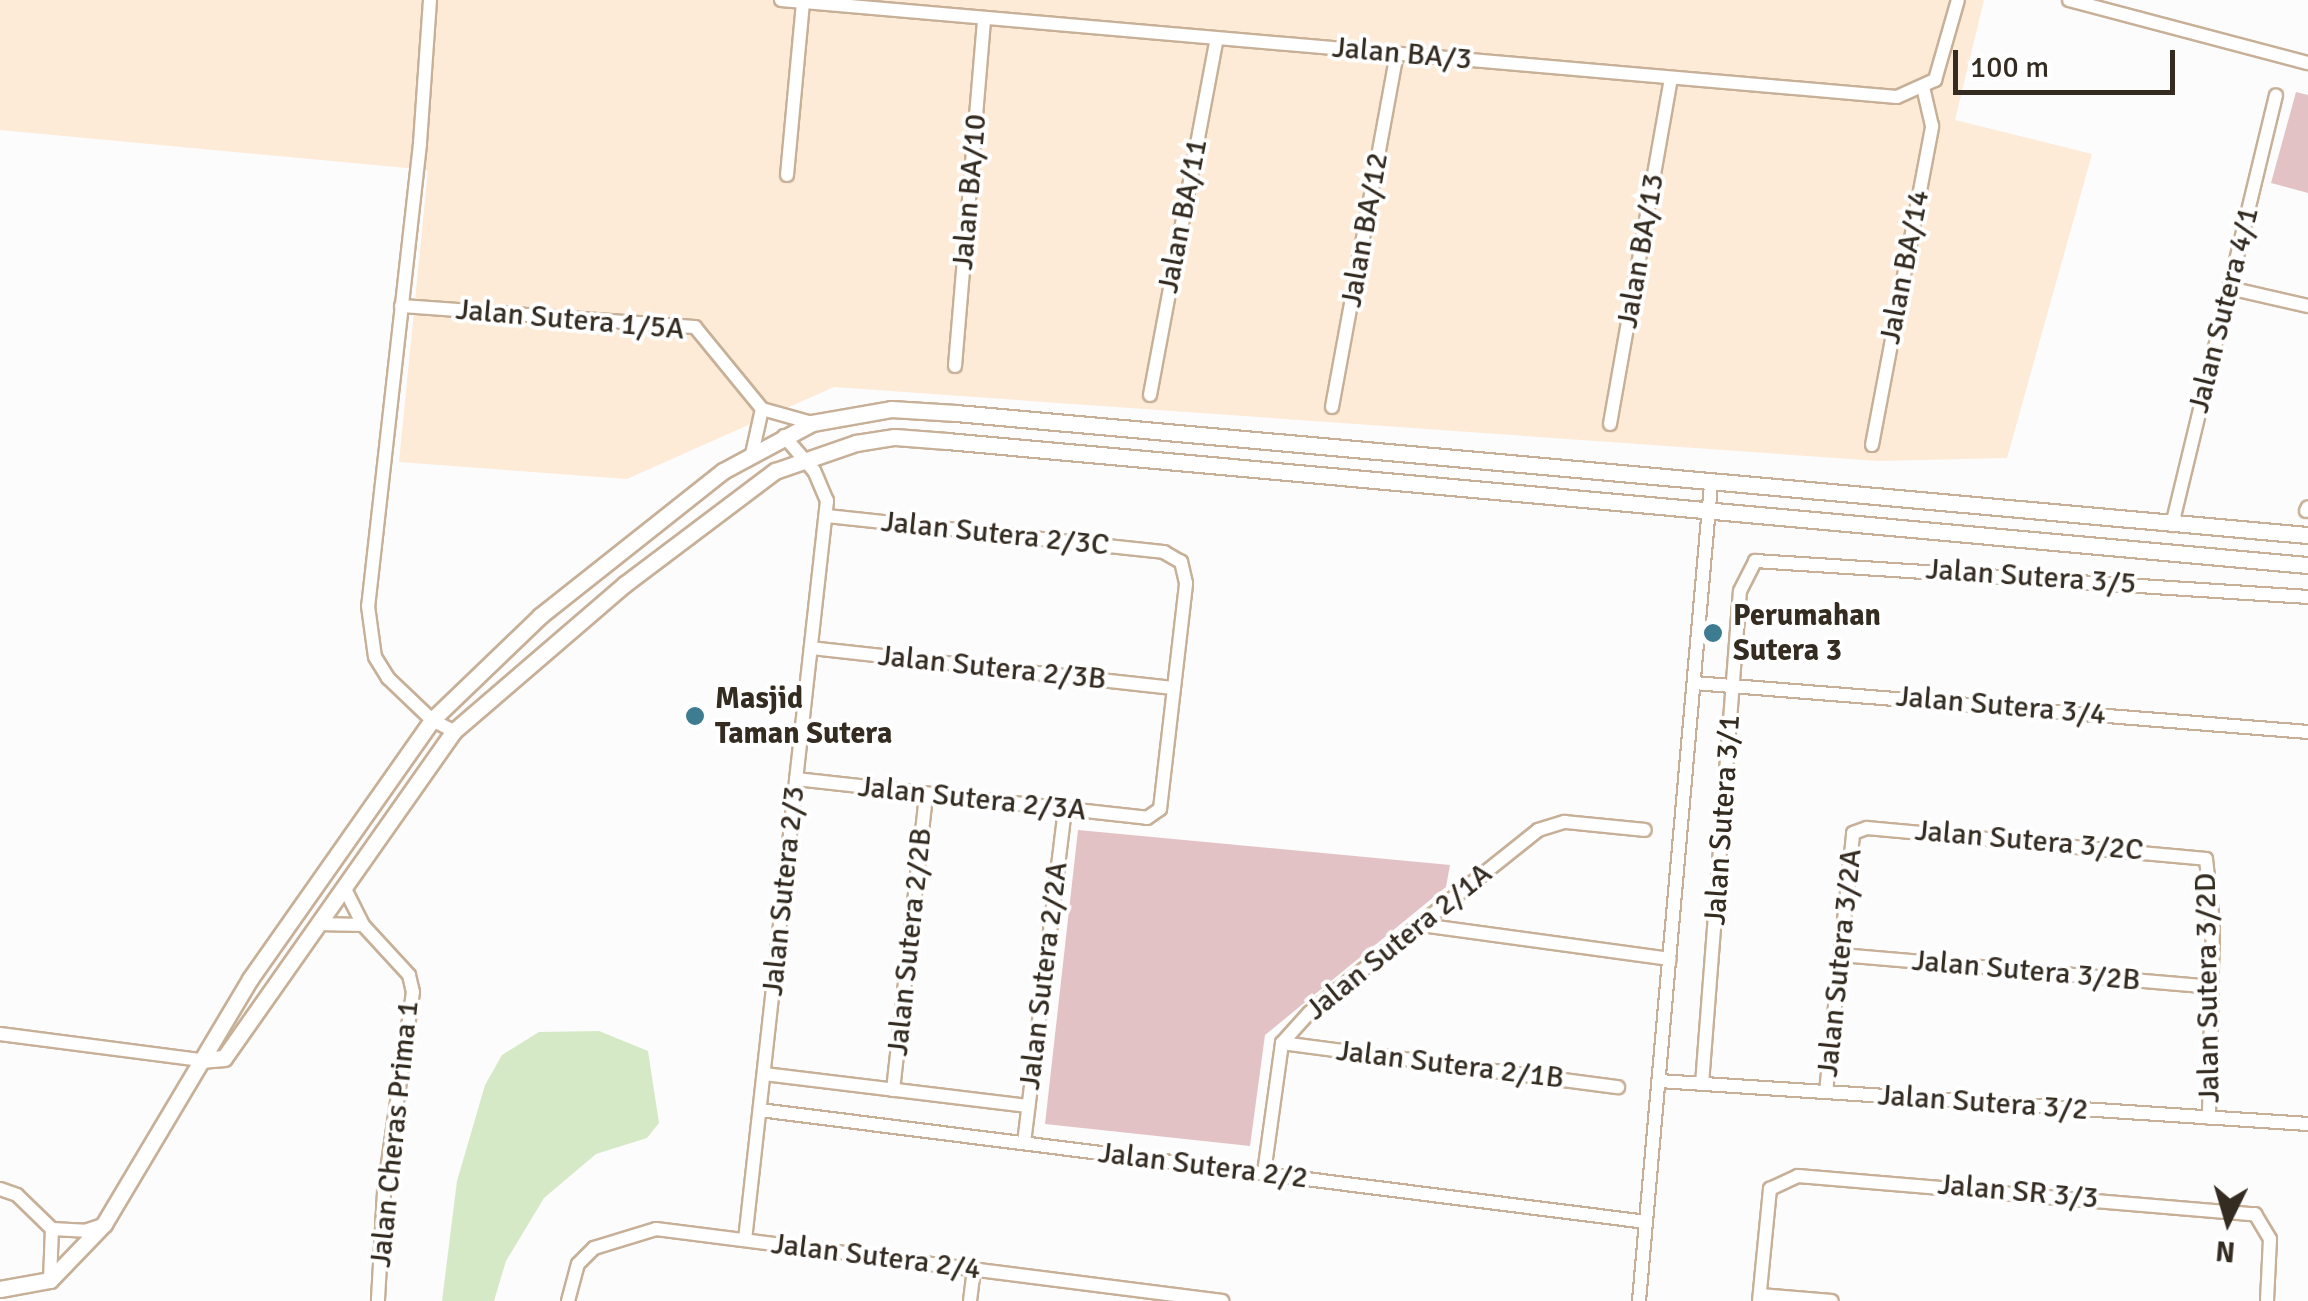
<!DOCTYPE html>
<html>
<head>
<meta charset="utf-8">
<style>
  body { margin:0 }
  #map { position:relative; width:2308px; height:1301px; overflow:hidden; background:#fcfcfc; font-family:Signika,sans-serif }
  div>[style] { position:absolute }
  .built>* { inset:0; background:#fdebd8 }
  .green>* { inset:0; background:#e3c2c6 }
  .water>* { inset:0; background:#d6e9c7 }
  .roads { filter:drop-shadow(2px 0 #c7b097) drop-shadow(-2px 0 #c7b097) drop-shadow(0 2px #c7b097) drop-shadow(0 -2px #c7b097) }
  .minor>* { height:12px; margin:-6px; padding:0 6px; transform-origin:6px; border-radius:6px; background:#fff }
  .tertiary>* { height:15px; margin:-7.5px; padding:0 7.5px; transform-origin:7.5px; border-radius:7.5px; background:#fff }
  .dots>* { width:28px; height:28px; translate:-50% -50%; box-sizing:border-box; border:5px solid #fff; border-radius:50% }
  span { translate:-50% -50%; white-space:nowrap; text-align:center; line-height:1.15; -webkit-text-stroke:8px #fff; paint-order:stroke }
  .street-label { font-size:30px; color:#342b21 }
  .poi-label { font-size:30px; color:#342b21; font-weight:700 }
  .left { translate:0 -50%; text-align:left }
  .north { position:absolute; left:2178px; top:1171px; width:100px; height:100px; -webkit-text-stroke:8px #fff; paint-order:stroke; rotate:185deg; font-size:28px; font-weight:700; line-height:40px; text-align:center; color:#342b21 }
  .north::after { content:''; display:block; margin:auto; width:35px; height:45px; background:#342b21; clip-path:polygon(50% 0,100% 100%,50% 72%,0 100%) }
  .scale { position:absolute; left:1953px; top:50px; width:222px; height:45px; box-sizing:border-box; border:5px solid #342b21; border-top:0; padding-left:12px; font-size:30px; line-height:35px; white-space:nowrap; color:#342b21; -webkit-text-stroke:8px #fff; paint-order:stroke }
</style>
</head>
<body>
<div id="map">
  <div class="built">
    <div style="clip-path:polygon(0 0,1984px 0,1955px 120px,2092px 154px,2007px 458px,1878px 461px,834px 387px,627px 479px,399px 462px,428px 170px,0 130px)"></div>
  </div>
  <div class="green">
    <div style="clip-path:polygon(2296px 92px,2308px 95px,2308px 193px,2271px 183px)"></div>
    <div style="clip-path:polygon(1078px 830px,1450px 865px,1446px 887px,1265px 1035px,1250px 1146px,1045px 1124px)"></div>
  </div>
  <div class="water">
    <div style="clip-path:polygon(599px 1031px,648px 1051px,659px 1123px,647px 1138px,596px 1154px,544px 1198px,506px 1261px,494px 1301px,442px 1301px,457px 1181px,485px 1085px,502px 1055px,539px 1032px)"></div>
  </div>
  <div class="roads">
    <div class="minor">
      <div style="left:430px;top:0;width:144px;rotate:94deg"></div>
      <div style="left:420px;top:144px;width:465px;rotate:96.4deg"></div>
      <div style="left:368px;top:606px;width:51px;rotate:82.2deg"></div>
      <div style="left:375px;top:657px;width:25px;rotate:58deg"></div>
      <div style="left:388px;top:678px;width:61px;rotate:43.7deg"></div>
      <div style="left:432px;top:720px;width:25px;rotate:27deg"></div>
      <div style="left:781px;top:0;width:1120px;rotate:4.97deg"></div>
      <div style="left:1897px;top:97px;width:42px;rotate:-24.1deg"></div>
      <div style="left:1935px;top:80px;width:83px;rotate:-74deg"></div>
      <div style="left:2069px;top:0;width:247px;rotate:14.8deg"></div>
      <div style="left:787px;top:175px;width:174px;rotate:-84.7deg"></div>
      <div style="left:2229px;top:288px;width:81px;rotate:12.8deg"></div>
      <div style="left:401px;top:306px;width:295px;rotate:4.1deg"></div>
      <div style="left:695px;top:327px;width:106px;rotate:50.7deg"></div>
      <div style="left:955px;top:366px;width:349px;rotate:-85.2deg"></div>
      <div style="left:1150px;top:395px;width:363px;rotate:-79.4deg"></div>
      <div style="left:1332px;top:407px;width:359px;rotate:-79.6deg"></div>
      <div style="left:762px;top:409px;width:52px;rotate:15.6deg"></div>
      <div style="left:1610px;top:424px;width:351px;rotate:-80deg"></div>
      <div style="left:1872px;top:445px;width:325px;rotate:-79.3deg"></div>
      <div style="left:1932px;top:126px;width:37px;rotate:-103deg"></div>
      <div style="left:752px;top:454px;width:46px;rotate:-77.5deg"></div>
      <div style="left:2306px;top:511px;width:4px;rotate:-63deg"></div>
      <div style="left:2172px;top:525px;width:442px;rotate:-76.4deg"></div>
      <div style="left:811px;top:648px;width:365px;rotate:6.3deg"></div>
      <div style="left:1694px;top:683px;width:616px;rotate:4.56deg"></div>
      <div style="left:796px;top:779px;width:353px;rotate:6.3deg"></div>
      <div style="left:1147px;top:818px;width:16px;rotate:-35deg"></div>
      <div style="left:1160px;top:809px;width:227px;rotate:-83.4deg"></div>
      <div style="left:1186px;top:583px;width:22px;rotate:-103deg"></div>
      <div style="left:1181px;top:562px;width:20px;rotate:-150deg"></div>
      <div style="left:1164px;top:552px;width:340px;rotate:-173.9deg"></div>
      <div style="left:344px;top:887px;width:42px;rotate:63.4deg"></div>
      <div style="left:363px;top:925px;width:68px;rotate:47.4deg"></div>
      <div style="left:409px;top:975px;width:17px;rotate:77deg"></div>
      <div style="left:413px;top:992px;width:202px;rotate:98.3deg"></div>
      <div style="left:384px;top:1192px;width:109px;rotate:93.2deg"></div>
      <div style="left:318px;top:924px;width:45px;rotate:1.3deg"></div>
      <div style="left:1422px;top:925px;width:250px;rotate:7.8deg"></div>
      <div style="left:1841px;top:955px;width:371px;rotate:4.9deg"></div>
      <div style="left:0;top:1034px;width:203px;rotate:7.4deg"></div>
      <div style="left:1282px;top:1043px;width:339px;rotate:7.5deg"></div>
      <div style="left:764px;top:1074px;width:266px;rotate:6.9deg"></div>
      <div style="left:1659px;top:1081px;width:650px;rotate:3.79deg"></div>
      <div style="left:1702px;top:1084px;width:494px;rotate:-85.6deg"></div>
      <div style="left:1740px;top:591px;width:34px;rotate:-63deg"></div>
      <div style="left:1755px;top:561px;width:554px;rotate:3.72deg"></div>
      <div style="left:893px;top:1090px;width:298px;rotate:-83.6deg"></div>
      <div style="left:1826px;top:1092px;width:260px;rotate:-84deg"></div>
      <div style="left:1853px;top:833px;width:15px;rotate:-20deg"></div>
      <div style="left:1867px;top:828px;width:340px;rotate:5.2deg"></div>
      <div style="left:2206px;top:859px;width:64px;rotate:83.8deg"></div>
      <div style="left:2213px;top:923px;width:195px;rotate:91.2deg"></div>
      <div style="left:760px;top:1110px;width:893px;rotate:7.2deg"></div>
      <div style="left:1024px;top:1143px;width:337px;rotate:-83deg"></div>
      <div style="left:1264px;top:1173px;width:131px;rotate:-82.1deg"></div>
      <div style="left:1282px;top:1043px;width:40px;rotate:-48deg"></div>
      <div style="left:1309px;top:1013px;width:293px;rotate:-38.6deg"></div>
      <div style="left:1538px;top:830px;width:28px;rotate:-17deg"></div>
      <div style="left:1565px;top:822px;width:80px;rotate:5.7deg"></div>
      <div style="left:0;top:1189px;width:18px;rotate:19deg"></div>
      <div style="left:17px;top:1195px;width:49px;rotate:44.2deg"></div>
      <div style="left:52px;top:1229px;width:33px;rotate:3deg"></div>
      <div style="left:85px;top:1231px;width:18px;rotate:-19deg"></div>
      <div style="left:745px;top:1240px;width:744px;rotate:-83.67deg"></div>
      <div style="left:827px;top:501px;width:33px;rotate:-113deg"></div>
      <div style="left:814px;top:471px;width:46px;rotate:-130.6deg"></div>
      <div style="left:50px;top:1280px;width:51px;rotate:-87.8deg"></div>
      <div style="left:1760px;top:1295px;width:72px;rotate:4.8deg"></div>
      <div style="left:568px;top:1301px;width:38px;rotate:-75deg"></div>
      <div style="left:578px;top:1264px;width:23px;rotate:-45deg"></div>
      <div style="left:594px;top:1248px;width:65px;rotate:-17deg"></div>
      <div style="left:656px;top:1229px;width:571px;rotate:7.25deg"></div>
      <div style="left:970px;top:1301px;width:32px;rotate:-83deg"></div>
      <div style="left:1639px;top:1301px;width:820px;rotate:-84.96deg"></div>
      <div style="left:1759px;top:1301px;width:113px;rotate:-84.4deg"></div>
      <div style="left:1770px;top:1189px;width:31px;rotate:-25deg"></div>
      <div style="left:1798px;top:1176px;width:459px;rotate:4.8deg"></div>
      <div style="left:2255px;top:1214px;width:29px;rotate:59deg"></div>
      <div style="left:2270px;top:1239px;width:62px;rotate:92.8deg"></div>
    </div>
    <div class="tertiary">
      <div style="left:201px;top:1060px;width:23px;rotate:-5deg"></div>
      <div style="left:224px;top:1058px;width:400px;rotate:-54.9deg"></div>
      <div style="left:454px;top:731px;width:225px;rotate:-40.7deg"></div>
      <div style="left:625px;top:584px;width:188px;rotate:-37deg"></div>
      <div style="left:775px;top:471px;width:86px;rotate:-19.1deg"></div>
      <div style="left:856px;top:443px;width:39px;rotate:-9deg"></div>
      <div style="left:895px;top:437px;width:52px;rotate:4.4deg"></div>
      <div style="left:947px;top:441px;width:1367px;rotate:5.21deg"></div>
      <div style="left:0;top:1289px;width:51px;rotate:-10.2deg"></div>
      <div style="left:50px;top:1280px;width:78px;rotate:-46deg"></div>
      <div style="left:104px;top:1224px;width:285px;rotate:-59.2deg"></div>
      <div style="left:250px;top:979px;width:317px;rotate:-54.9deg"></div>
      <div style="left:432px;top:720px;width:150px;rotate:-43.9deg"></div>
      <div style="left:540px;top:616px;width:233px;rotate:-38.4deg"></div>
      <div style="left:723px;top:471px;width:101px;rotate:-28.3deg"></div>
      <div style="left:812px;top:423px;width:80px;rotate:-10deg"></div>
      <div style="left:891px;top:409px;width:65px;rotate:3.5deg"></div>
      <div style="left:956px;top:413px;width:1357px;rotate:5.16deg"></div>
    </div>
  </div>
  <div class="dots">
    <div style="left:1713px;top:633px;background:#3e7c92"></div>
    <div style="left:695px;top:716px;background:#3e7c92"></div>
  </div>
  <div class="street-label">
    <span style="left:1402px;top:54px;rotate:5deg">Jalan BA/3</span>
    <span style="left:970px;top:192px;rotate:-85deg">Jalan BA/10</span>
    <span style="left:1183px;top:216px;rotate:-79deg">Jalan BA/11</span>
    <span style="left:1365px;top:230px;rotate:-80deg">Jalan BA/12</span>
    <span style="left:1641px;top:251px;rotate:-80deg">Jalan BA/13</span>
    <span style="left:1905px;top:267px;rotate:-79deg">Jalan BA/14</span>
    <span style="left:2224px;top:310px;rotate:-76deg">Jalan Sutera 4/1</span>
    <span style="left:570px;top:320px;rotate:5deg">Jalan Sutera 1/5A</span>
    <span style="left:995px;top:534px;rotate:6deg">Jalan Sutera 2/3C</span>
    <span style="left:2031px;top:577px;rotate:4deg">Jalan Sutera 3/5</span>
    <span style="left:992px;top:668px;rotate:6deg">Jalan Sutera 2/3B</span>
    <span style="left:2001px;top:706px;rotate:5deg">Jalan Sutera 3/4</span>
    <span style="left:972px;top:799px;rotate:6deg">Jalan Sutera 2/3A</span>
    <span style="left:1723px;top:820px;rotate:-86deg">Jalan Sutera 3/1</span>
    <span style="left:2029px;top:841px;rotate:5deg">Jalan Sutera 3/2C</span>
    <span style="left:784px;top:891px;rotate:-84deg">Jalan Sutera 2/3</span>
    <span style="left:910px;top:942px;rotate:-84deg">Jalan Sutera 2/2B</span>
    <span style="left:1399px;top:942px;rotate:-39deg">Jalan Sutera 2/1A</span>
    <span style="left:1840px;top:963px;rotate:-84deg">Jalan Sutera 3/2A</span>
    <span style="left:2026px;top:971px;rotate:5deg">Jalan Sutera 3/2B</span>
    <span style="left:1044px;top:976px;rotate:-83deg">Jalan Sutera 2/2A</span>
    <span style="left:2208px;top:988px;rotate:-91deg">Jalan Sutera 3/2D</span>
    <span style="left:1450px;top:1065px;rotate:7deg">Jalan Sutera 2/1B</span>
    <span style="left:1983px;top:1103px;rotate:4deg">Jalan Sutera 3/2</span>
    <span style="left:395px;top:1134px;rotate:-84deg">Jalan Cheras Prima 1</span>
    <span style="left:1203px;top:1166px;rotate:7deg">Jalan Sutera 2/2</span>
    <span style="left:2018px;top:1192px;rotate:5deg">Jalan SR 3/3</span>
    <span style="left:876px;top:1257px;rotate:7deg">Jalan Sutera 2/4</span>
  </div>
  <div class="poi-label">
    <span class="left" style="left:1733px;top:633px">Perumahan<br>Sutera 3</span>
    <span class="left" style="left:715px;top:716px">Masjid<br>Taman Sutera</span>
  </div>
  <div class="north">N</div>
  <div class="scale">100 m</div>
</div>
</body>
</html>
